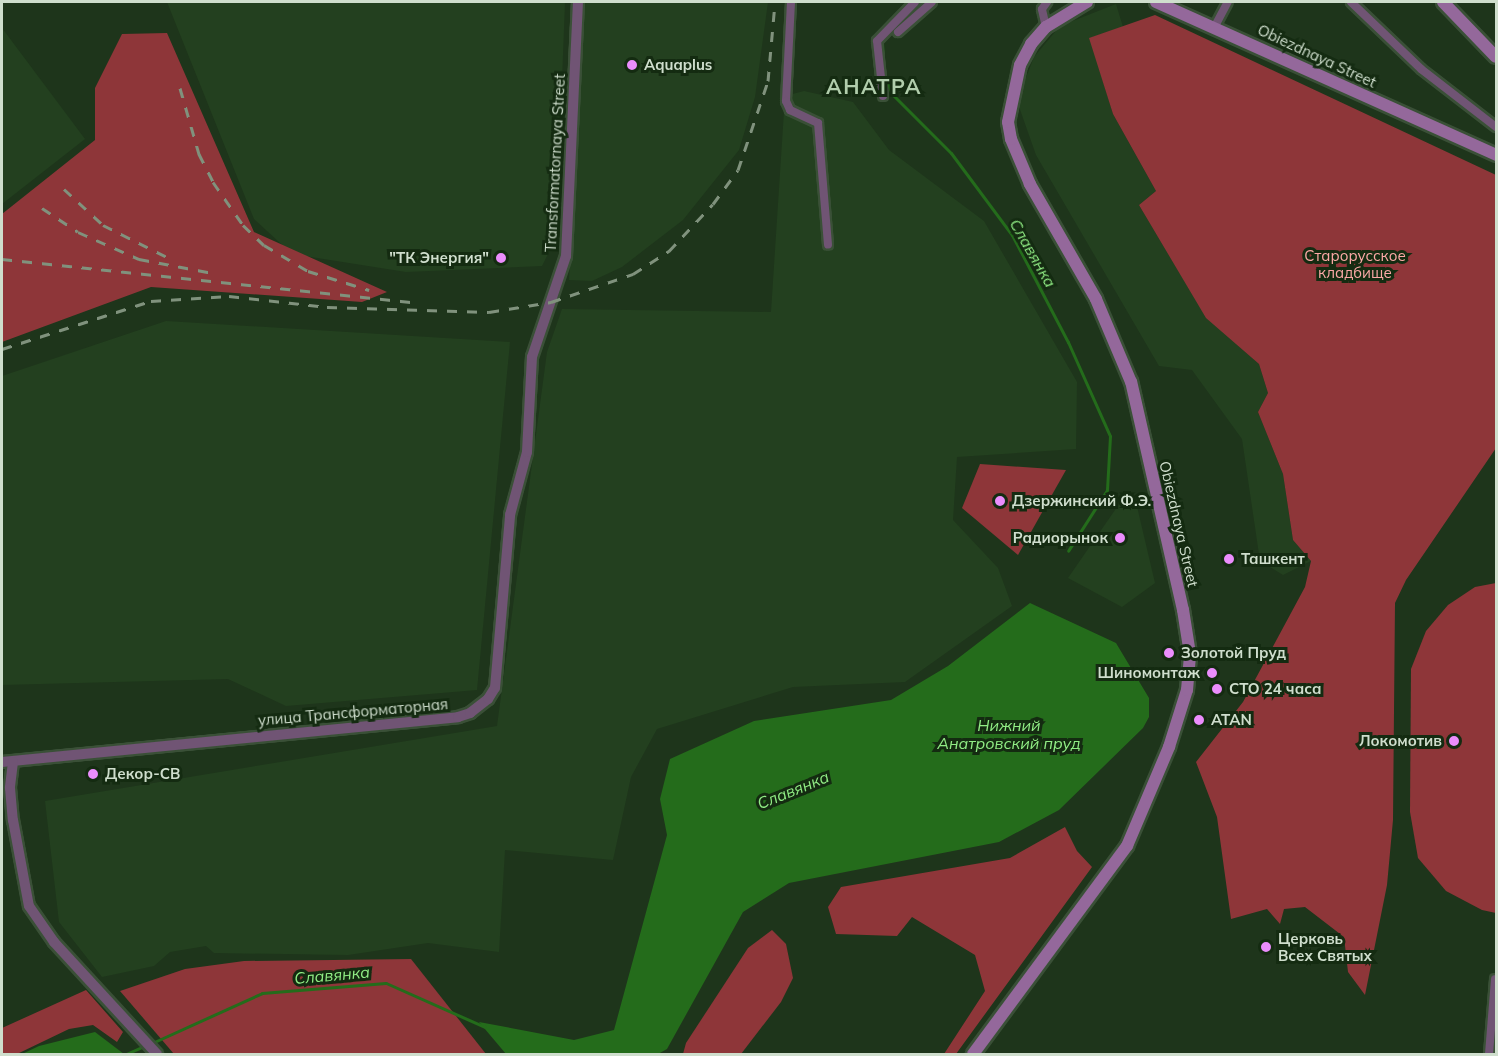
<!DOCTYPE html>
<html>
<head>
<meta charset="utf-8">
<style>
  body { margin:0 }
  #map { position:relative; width:1498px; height:1056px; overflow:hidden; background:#1e351b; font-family:Mulish,sans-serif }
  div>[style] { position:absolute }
  .built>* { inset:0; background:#23401f }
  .green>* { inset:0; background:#8e3639 }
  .water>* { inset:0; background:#246c1b }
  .stream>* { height:3px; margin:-1.5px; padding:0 1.5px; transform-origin:1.5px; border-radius:1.5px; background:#246c1b }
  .roads { filter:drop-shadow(2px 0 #3a5037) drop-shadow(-2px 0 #3a5037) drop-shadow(0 2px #3a5037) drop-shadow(0 -2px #3a5037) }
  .minor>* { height:8px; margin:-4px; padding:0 4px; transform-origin:4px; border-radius:4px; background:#705474 }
  .tertiary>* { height:10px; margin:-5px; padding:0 5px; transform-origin:5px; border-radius:5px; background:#705474 }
  .secondary>* { height:12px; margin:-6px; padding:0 6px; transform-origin:6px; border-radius:6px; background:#94689b }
  .rail>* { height:3px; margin-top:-1.5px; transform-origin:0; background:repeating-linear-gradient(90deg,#80927d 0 10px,transparent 0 20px) }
  .dots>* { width:16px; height:16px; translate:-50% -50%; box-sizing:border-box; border:3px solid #142b11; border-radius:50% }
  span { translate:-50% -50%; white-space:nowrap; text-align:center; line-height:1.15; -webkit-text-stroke:6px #142b11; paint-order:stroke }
  .street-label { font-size:15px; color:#cfdecd }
  .poi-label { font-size:15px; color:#cfdecd; font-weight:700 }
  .left { translate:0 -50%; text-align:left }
  .right { translate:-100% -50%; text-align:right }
  .park-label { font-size:15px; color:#fda9a7 }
  .water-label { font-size:16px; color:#91ed85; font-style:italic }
  .district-label { font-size:21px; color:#b1cdac; font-weight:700; letter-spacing:1.5px }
  .frame { position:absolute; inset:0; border:3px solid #cfdecd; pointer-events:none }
</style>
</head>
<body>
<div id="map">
  <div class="built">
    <div style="clip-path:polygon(167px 2px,565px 2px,556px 238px,542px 266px,406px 272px,292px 254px,254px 219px)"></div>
    <div style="clip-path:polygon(584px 2px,768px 2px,755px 97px,739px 150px,683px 220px,622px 267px,592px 281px,569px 280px)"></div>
    <div style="clip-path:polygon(1116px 4px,1123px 27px,1090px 38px,1113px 114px,1156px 191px,1139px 205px,1206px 317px,1259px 364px,1268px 393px,1258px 412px,1283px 474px,1293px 540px,1311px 561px,1283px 575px,1260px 561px,1242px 439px,1192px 370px,1159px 366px,1036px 155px,1017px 101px,1034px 57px,1060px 26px)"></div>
    <div style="clip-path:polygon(2px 28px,85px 139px,2px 204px)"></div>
    <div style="clip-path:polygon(804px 91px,853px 102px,889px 150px,984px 221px,1077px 382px,1076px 449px,957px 457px,953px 520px,998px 568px,1012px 606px,905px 682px,793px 687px,657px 729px,631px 777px,613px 860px,505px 850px,499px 952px,428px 943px,348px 955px,214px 953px,206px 946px,170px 952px,154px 966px,102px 977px,59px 922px,45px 801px,497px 726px,547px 352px,562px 309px,771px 312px,785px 96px)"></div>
    <div style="clip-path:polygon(166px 321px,510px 342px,477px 690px,286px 706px,228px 679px,2px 685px,2px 376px)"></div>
    <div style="clip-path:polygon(1124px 497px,1135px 498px,1155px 583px,1122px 607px,1068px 578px)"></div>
  </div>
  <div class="green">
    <div style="clip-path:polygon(1155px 15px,1496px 175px,1496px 448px,1406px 580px,1395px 603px,1393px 820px,1387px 885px,1365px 995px,1348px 972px,1344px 937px,1305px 907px,1284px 909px,1280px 924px,1267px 909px,1231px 919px,1217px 817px,1196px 762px,1243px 702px,1305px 587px,1311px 561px,1293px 540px,1283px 474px,1258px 412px,1268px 393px,1259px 364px,1206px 318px,1139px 205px,1156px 191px,1113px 114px,1089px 38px)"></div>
    <div style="clip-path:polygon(167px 33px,254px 232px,387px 292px,362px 302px,151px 287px,2px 342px,2px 214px,95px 140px,95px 88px,122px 34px)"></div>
    <div style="clip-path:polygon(980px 464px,1066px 470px,1018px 555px,962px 508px)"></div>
    <div style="clip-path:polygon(1496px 583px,1496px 913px,1482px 910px,1446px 891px,1418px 858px,1410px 812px,1411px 669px,1426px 631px,1448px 605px,1475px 587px)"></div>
    <div style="clip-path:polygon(1065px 827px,1077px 851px,1092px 867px,956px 1054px,944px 1054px,985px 991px,975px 955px,912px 917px,897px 936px,836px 934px,828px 907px,841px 887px,1010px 858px)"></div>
    <div style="clip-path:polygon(772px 930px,786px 944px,793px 978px,781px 1002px,741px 1054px,683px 1054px,686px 1043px,748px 948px)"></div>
    <div style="clip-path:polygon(411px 959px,486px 1054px,174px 1054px,120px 991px,185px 969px,244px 961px)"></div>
    <div style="clip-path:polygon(86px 990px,123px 1032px,117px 1042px,93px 1025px,69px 1029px,17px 1054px,2px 1054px,2px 1028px)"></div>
  </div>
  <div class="water">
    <div style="clip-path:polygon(1030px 603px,1116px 643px,1149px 698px,1149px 717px,1143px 728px,1059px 810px,999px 842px,789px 883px,743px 912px,667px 1049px,658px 1054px,506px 1054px,479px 1022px,574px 1040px,614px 1030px,667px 835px,660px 799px,670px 759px,754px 721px,891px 700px,948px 666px)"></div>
    <div style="clip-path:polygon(95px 1032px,124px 1054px,22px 1054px,39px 1046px)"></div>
  </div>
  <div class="stream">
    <div style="left:907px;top:15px;width:21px;rotate:-37deg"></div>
    <div style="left:883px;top:57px;width:15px;rotate:-94deg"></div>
    <div style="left:882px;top:42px;width:12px;rotate:-48deg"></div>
    <div style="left:884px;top:75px;width:21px;rotate:67deg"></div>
    <div style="left:892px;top:94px;width:83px;rotate:45deg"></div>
    <div style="left:951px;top:153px;width:102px;rotate:53.4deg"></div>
    <div style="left:1012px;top:235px;width:121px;rotate:62.4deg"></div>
    <div style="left:1068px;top:342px;width:103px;rotate:65.9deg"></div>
    <div style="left:1110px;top:436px;width:54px;rotate:93.2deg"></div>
    <div style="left:1107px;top:490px;width:72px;rotate:122.6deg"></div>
    <div style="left:152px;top:1043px;width:121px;rotate:-24.4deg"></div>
    <div style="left:262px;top:993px;width:124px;rotate:-4.6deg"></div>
    <div style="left:386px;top:983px;width:108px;rotate:24deg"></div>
    <div style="left:126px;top:1054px;width:22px;rotate:-24deg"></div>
  </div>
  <div class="roads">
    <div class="minor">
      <div style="left:791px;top:2px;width:99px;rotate:92.9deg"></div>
      <div style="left:786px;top:101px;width:10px;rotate:66deg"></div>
      <div style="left:790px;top:110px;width:31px;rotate:25deg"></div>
      <div style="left:818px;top:123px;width:122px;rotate:85.3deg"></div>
      <div style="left:1351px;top:2px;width:97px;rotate:43.7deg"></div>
      <div style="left:1421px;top:69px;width:95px;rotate:37.7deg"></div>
      <div style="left:1215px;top:26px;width:27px;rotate:-62deg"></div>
      <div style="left:1046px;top:27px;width:18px;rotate:-103deg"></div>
      <div style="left:1042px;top:9px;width:9px;rotate:-54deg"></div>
      <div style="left:898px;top:32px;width:45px;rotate:-41.4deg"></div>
      <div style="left:883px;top:96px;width:55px;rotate:-96.2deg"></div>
      <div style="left:877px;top:41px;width:54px;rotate:-45.7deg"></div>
      <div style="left:1489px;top:1054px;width:75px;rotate:-85.4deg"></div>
    </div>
    <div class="tertiary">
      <div style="left:2px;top:762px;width:458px;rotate:-5.6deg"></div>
      <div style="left:458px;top:717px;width:13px;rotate:-18deg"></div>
      <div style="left:470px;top:713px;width:23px;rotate:-38deg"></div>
      <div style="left:488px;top:699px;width:13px;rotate:-58deg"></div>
      <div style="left:495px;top:688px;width:174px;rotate:-85deg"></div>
      <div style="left:510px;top:515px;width:65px;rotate:-74.9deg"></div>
      <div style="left:527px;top:452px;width:95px;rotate:-87deg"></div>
      <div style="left:532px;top:357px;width:107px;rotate:-71.4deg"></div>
      <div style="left:566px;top:256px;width:254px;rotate:-87.3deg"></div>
      <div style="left:13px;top:762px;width:26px;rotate:97deg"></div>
      <div style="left:10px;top:788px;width:32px;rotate:85deg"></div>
      <div style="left:13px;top:820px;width:87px;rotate:79.5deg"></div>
      <div style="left:29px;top:906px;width:44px;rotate:55.2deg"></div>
      <div style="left:54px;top:942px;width:152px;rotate:47.4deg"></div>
    </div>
    <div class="secondary">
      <div style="left:1156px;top:2px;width:373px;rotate:24.2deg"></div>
      <div style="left:1443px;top:2px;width:76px;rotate:46.1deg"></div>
      <div style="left:973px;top:1054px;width:259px;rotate:-53.5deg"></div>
      <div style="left:1127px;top:846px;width:108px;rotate:-67deg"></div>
      <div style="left:1169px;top:747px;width:60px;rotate:-72.5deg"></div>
      <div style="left:1187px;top:690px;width:36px;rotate:-85deg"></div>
      <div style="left:1190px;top:654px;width:45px;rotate:-99deg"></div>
      <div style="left:1183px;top:610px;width:234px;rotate:-102.8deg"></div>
      <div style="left:1131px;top:382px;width:90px;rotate:-112.9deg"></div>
      <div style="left:1096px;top:299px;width:133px;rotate:-119.9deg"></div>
      <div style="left:1030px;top:184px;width:49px;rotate:-112.9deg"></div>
      <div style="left:1011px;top:139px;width:17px;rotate:-100deg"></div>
      <div style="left:1008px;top:122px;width:58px;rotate:-78.1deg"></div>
      <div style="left:1020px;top:65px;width:24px;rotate:-62deg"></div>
      <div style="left:1031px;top:44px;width:23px;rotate:-49deg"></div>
      <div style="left:1046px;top:27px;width:48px;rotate:-31.4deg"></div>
    </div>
  </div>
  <div class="rail">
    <div style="left:180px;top:88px;width:69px;rotate:73.9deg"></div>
    <div style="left:199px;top:154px;width:31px;rotate:63deg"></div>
    <div style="left:213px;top:182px;width:52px;rotate:55.1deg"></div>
    <div style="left:243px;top:225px;width:29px;rotate:44deg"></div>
    <div style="left:264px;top:245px;width:51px;rotate:30.6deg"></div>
    <div style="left:308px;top:271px;width:64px;rotate:17.3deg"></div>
    <div style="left:64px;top:189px;width:53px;rotate:42.7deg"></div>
    <div style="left:103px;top:225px;width:76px;rotate:26.6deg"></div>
    <div style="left:42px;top:208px;width:43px;rotate:33.7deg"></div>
    <div style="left:78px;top:232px;width:67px;rotate:23.9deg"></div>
    <div style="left:139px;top:259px;width:75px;rotate:10.7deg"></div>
    <div style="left:2px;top:259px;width:413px;rotate:6deg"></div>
    <div style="left:2px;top:349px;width:157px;rotate:-17.9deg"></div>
    <div style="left:151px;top:301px;width:78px;rotate:-3.7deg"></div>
    <div style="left:229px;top:296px;width:99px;rotate:6.4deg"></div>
    <div style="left:327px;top:307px;width:162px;rotate:1.8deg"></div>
    <div style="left:489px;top:312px;width:63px;rotate:-9.2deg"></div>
    <div style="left:551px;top:302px;width:87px;rotate:-18.9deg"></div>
    <div style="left:633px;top:274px;width:43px;rotate:-32.6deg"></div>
    <div style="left:669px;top:251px;width:64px;rotate:-46.9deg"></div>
    <div style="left:713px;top:204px;width:42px;rotate:-53.7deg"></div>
    <div style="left:738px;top:170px;width:94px;rotate:-71.4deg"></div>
    <div style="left:768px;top:81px;width:79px;rotate:-84.9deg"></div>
  </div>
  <div class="dots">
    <div style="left:632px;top:65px;background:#eb8dfc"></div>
    <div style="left:501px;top:258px;background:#eb8dfc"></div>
    <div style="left:1000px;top:501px;background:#eb8dfc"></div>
    <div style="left:1120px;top:538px;background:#eb8dfc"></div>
    <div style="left:1229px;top:559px;background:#eb8dfc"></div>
    <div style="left:1169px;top:653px;background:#eb8dfc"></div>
    <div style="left:1212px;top:673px;background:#eb8dfc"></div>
    <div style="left:1217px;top:689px;background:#eb8dfc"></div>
    <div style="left:1199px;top:720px;background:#eb8dfc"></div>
    <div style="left:1454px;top:741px;background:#eb8dfc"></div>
    <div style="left:93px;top:774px;background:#eb8dfc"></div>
    <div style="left:1266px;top:947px;background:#eb8dfc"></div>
  </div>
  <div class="street-label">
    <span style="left:1317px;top:56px;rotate:25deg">Obiezdnaya Street</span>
    <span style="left:555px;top:163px;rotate:-87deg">Transformatornaya Street</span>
    <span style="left:1179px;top:524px;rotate:77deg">Obiezdnaya Street</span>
    <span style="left:353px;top:712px;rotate:-5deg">улица Трансформаторная</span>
  </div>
  <div class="poi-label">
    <span class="left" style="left:644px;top:65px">Aquaplus</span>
    <span class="right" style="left:489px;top:258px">"ТК Энергия"</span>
    <span class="left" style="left:1012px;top:501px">Дзержинский Ф.Э.</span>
    <span class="right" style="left:1108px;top:538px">Радиорынок</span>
    <span class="left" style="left:1241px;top:559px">Ташкент</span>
    <span class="left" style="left:1181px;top:653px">Золотой Пруд</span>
    <span class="right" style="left:1200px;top:673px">Шиномонтаж</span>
    <span class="left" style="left:1229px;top:689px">СТО 24 часа</span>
    <span class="left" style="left:1211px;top:720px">ATAN</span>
    <span class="right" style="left:1442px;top:741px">Локомотив</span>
    <span class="left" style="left:105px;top:774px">Декор-СВ</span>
    <span class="left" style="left:1278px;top:947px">Церковь<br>Всех Святых</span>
  </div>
  <div class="park-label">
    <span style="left:1355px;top:264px">Старорусское<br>кладбище</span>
  </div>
  <div class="water-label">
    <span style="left:1033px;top:253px;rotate:60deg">Славянка</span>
    <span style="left:1009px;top:734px">Нижний<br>Анатровский пруд</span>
    <span style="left:793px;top:790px;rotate:-22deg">Славянка</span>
    <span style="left:332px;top:975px;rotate:-5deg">Славянка</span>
  </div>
  <div class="district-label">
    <span style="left:874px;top:86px">АНАТРА</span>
  </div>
  <div class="frame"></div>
</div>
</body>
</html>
